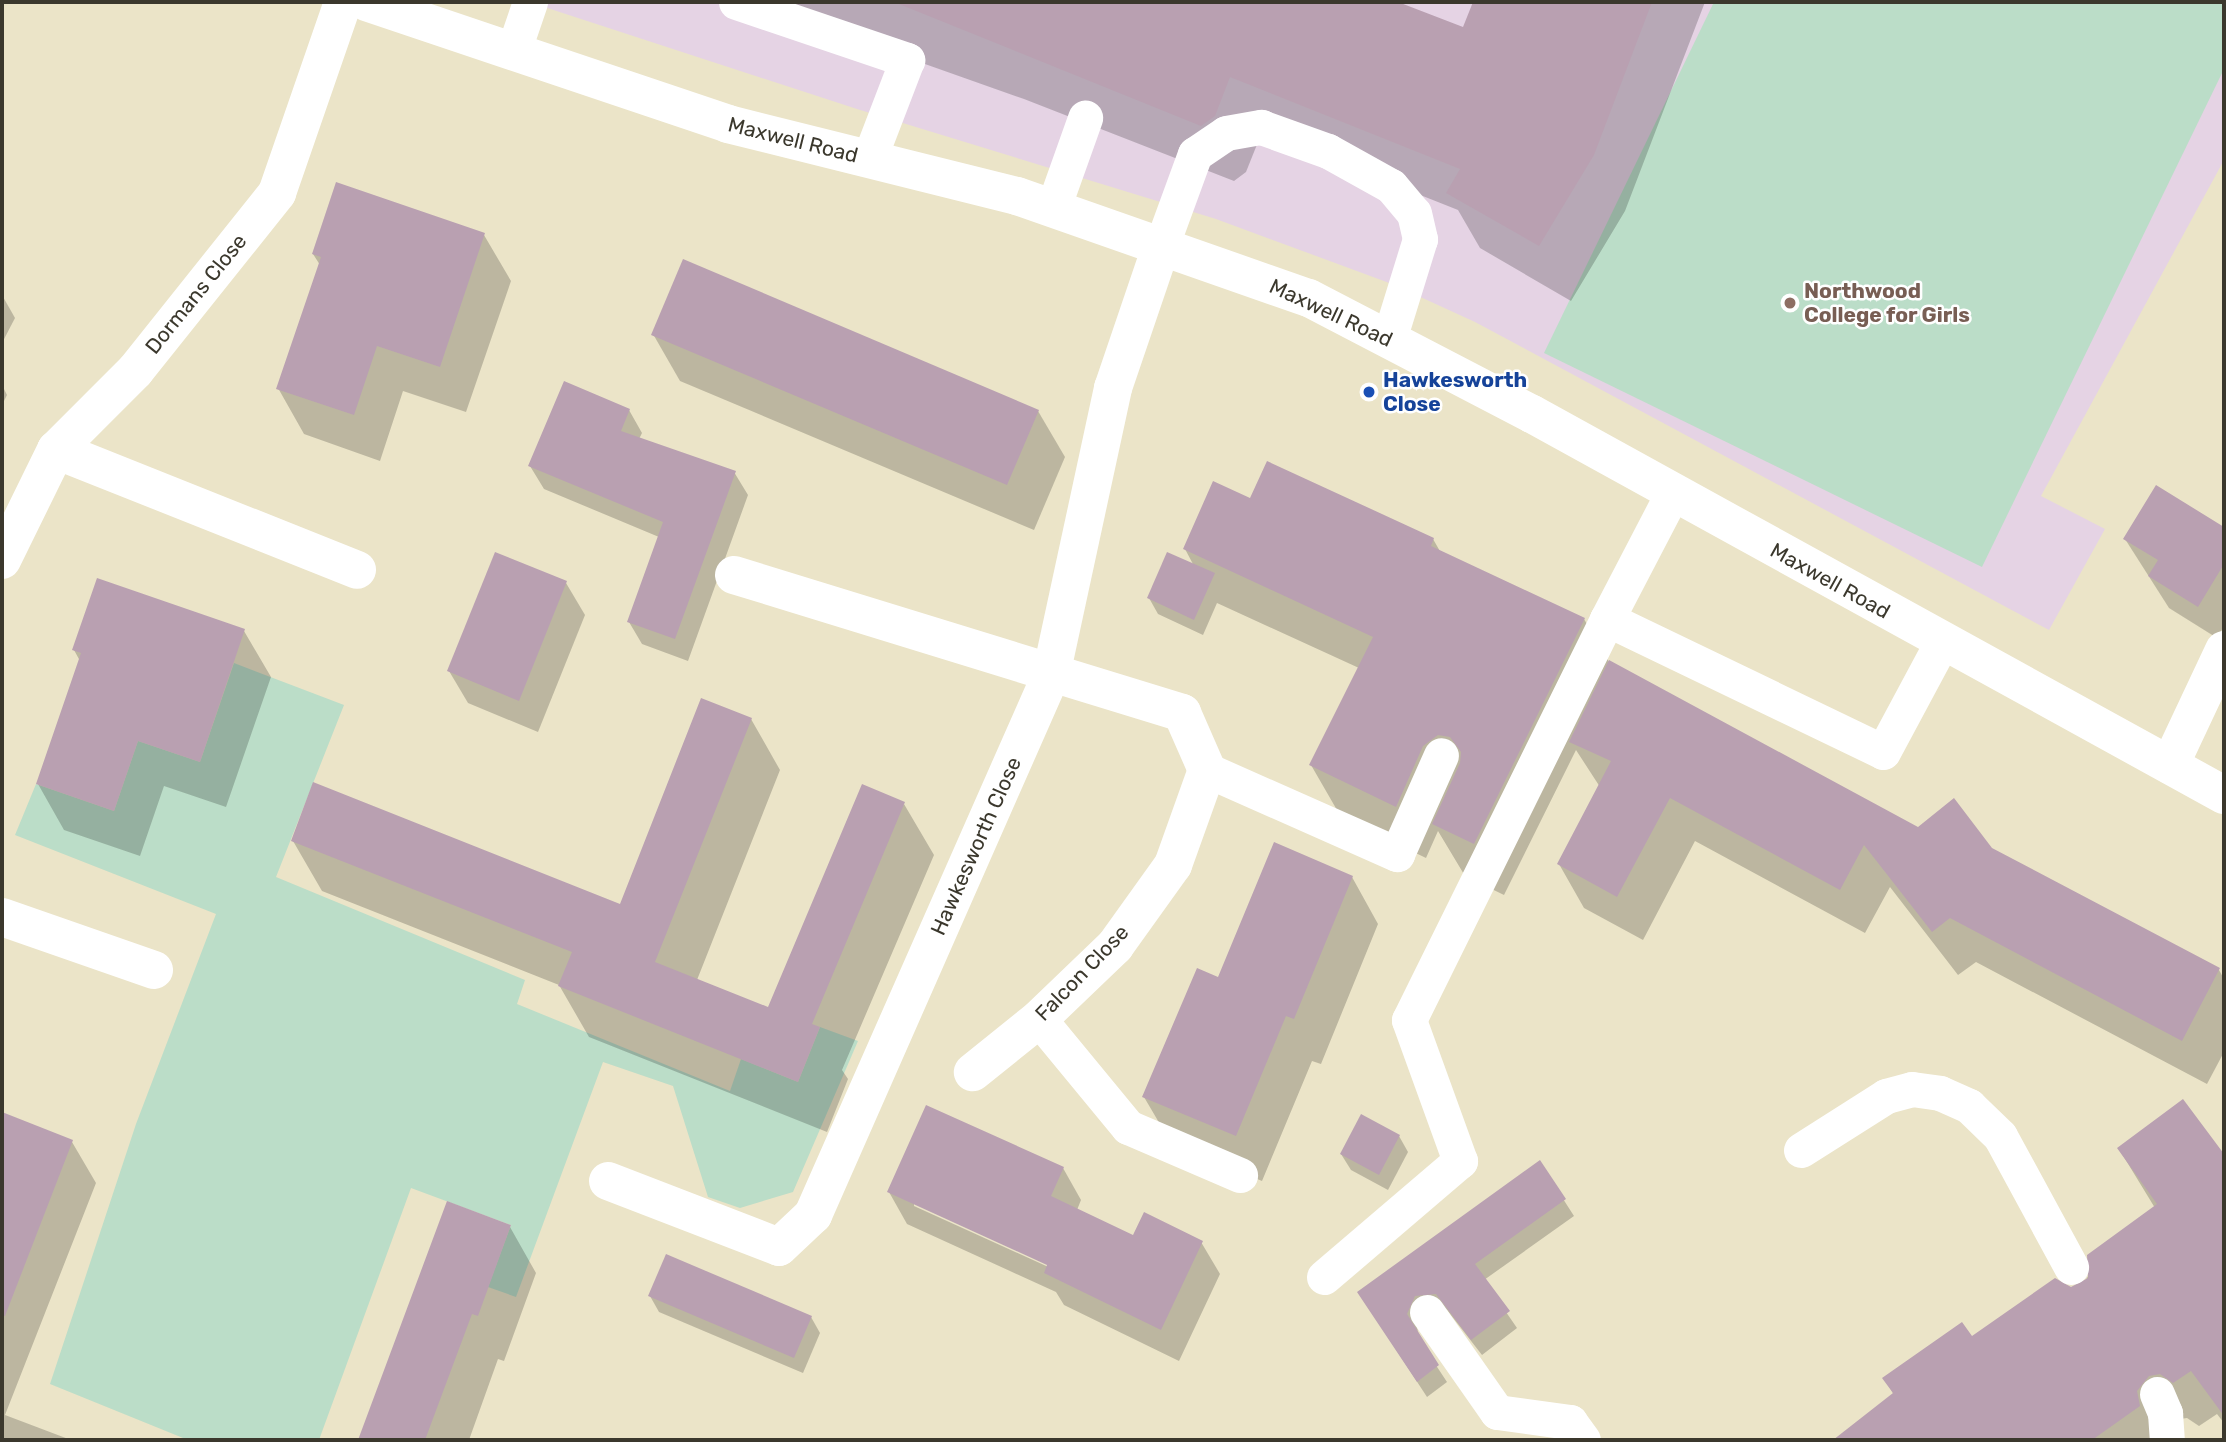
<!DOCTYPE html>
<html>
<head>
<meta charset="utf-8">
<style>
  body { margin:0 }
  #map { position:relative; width:2226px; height:1442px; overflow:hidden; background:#ebe4c8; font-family:Rubik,sans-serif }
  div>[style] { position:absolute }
  .education>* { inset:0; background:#e5d3e4 }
  .green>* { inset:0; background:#bbddc8 }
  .shadow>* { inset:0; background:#0003 }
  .building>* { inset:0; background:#b9a0b1 }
  .service>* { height:35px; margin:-17.5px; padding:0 17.5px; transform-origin:17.5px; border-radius:17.5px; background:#fff }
  .minor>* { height:38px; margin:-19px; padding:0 19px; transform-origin:19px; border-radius:19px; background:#fff }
  .dots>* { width:19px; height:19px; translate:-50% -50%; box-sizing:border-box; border:4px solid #fff; border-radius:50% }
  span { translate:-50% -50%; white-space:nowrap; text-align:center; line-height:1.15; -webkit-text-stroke:5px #fff; paint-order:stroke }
  .street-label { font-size:21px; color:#3b382d }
  .education-label { font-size:21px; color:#785e54; font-weight:700 }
  .left { translate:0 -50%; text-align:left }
  .transit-label { font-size:21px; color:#164399; font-weight:700 }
  .frame { position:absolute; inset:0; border:4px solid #3b382d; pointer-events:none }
</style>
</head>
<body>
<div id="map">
  <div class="education">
    <div style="clip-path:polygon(529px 2px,2224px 2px,2224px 160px,2041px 496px,2105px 529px,2049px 630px,1475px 322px,1392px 284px,1216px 219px,857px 109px)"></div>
  </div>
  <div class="green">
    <div style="clip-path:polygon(1714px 2px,2224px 2px,2224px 69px,1982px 567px,1544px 353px)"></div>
    <div style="clip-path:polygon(234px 663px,344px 705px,276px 877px,525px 980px,517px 1004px,730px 1091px,741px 1059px,798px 1082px,820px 1027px,858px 1041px,793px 1192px,740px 1208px,708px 1197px,673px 1086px,603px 1062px,516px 1297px,488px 1287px,511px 1225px,411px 1188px,319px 1440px,188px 1440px,50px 1384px,136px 1124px,216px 914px,15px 835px,36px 784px,114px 811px,138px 741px,200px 762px)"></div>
  </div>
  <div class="shadow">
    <div style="clip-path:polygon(750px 2px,1123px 2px,1153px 13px,1158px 2px,1393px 2px,1464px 29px,1475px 2px,1705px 2px,1625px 211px,1571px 301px,1480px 248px,1458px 210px,1262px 132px,1246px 172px,1234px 181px,1024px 99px)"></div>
    <div style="clip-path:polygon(484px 235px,511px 281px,466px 412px,403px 391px,380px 461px,304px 434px,278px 388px,320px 265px,313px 254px)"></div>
    <div style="clip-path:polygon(2px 295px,15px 318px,2px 343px)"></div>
    <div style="clip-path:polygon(653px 334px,1038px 411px,1065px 457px,1034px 530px,680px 381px)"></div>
    <div style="clip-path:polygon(2px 385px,7px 395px,2px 405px)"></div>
    <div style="clip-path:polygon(629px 410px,642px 433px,639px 439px,734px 472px,748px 495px,688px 661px,642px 644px,629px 622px,659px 537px,544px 489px,530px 466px)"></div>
    <div style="clip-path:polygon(2157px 488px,2224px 529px,2224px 626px,2217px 638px,2169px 608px,2125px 539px)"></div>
    <div style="clip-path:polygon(1251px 501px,1433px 539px,1441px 553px,1584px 619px,1609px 662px,1918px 829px,1991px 849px,2219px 970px,2224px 979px,2224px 1052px,2207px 1084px,1976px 962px,1958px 975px,1890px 887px,1865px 933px,1695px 841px,1643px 940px,1584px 908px,1559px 864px,1600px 787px,1576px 750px,1504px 895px,1465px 876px,1438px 831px,1426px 858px,1341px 817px,1311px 765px,1359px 668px,1217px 603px,1203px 635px,1158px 614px,1149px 598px,1194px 566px,1185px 549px)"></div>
    <div style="clip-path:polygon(566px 583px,585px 615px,538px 732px,468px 703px,449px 671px)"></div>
    <div style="clip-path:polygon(244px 631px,271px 677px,226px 807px,164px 786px,140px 856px,64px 830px,38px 784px,80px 661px,74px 650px)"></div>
    <div style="clip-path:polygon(751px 719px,780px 770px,697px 980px,769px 1009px,904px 804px,934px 855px,842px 1070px,848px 1079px,827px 1132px,589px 1037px,559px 985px,322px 891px,293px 841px,621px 907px)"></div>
    <div style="clip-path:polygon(1352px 877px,1378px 924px,1321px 1064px,1312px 1061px,1262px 1181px,1171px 1143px,1144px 1097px,1219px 979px)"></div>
    <div style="clip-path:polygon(2183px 1101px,2224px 1157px,2224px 1423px,2217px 1414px,2199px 1426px,2187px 1418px,2174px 1420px,2163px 1440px,1836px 1440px,1894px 1395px,1885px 1379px,2082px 1286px,2093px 1268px,2155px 1208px,2119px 1149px)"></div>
    <div style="clip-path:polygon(2px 1114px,72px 1142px,96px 1183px,5px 1415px,71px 1440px,2px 1440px)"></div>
    <div style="clip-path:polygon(1399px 1136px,1408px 1152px,1388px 1190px,1351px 1170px,1341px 1154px)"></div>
    <div style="clip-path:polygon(1540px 1163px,1574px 1216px,1484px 1280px,1517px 1328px,1482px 1355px,1447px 1310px,1434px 1308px,1417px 1319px,1418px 1338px,1447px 1382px,1427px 1397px,1369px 1308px)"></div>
    <div style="clip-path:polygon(evenodd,1063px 1168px,1081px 1200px,1077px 1210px,1134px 1237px,1201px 1242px,1220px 1274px,1179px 1361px,1064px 1305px,1056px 1292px,907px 1224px,889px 1192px,1063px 1168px,914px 1202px,1056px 1267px,1055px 1270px,914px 1206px,914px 1202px)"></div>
    <div style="clip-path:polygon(448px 1203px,510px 1227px,536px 1273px,504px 1361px,498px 1359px,469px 1440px,360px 1440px)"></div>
    <div style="clip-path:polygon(650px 1296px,811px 1317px,820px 1333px,803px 1373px,659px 1312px)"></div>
  </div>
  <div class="building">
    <div style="clip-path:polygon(894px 2px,1398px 2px,1463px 27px,1473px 2px,1652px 2px,1594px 155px,1539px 246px,1446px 193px,1460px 169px,1230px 77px,1215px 116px,1201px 126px)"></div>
    <div style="clip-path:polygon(336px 182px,485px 233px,440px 367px,377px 346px,354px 415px,276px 389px,321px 257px,312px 254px)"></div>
    <div style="clip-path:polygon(683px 259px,1039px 410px,1007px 485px,651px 335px)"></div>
    <div style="clip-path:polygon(564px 381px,630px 409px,621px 431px,736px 471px,675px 639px,627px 622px,663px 522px,528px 466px)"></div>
    <div style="clip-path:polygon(1267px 461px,1434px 538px,1431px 546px,1585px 618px,1474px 844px,1432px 824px,1460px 763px,1461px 752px,1450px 737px,1438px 735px,1423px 746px,1396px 807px,1309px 765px,1373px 637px,1183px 549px,1213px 481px,1250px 498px)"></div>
    <div style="clip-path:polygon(2156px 485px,2224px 527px,2224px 564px,2198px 607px,2148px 576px,2158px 560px,2123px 539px)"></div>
    <div style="clip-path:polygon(495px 552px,567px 581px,519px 701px,447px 671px)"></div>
    <div style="clip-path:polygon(1167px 552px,1215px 573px,1194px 620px,1147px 598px)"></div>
    <div style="clip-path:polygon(97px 578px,245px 629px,200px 762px,138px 741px,114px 811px,36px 784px,81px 653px,72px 650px)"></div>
    <div style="clip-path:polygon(1609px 660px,1918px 827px,1954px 798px,1992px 848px,2220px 968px,2182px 1041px,1950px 918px,1932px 932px,1864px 845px,1840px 890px,1670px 798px,1617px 897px,1557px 864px,1611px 761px,1569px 742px)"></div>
    <div style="clip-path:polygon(701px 698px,752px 718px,655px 962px,768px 1007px,862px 784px,905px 802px,812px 1024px,820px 1027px,798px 1082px,558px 986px,572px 952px,291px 841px,313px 782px,620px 904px)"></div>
    <div style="clip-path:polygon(1274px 842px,1353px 876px,1294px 1019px,1286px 1016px,1236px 1136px,1142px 1097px,1197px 968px,1218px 977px)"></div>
    <div style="clip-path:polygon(2183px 1099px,2224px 1154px,2224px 1416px,2191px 1371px,2173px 1383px,2160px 1374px,2149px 1376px,2137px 1391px,2140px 1406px,2092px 1440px,1833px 1440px,1893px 1393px,1882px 1378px,1962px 1322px,1972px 1336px,2055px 1278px,2071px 1287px,2088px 1278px,2087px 1255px,2157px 1204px,2117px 1148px)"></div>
    <div style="clip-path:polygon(926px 1105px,1064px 1167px,1051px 1196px,1133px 1235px,1144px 1212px,1203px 1241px,1161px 1330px,1044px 1273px,1047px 1265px,887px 1192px)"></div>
    <div style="clip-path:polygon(2px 1112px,73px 1140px,5px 1316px,2px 1315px)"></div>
    <div style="clip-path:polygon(1361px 1114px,1400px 1135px,1379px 1175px,1340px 1154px)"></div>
    <div style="clip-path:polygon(1540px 1160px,1566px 1199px,1475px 1264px,1510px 1311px,1471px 1340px,1436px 1294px,1415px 1296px,1407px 1314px,1439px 1365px,1417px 1382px,1357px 1292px)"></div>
    <div style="clip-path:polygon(447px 1201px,511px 1225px,478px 1316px,472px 1314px,425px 1440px,358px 1440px)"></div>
    <div style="clip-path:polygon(666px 1254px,812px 1316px,794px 1358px,648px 1296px)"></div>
  </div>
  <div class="service">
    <div style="left:736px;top:2px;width:181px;rotate:18.7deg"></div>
    <div style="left:907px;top:60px;width:106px;rotate:111deg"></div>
    <div style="left:513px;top:52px;width:53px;rotate:-71.2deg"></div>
    <div style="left:1053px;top:208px;width:96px;rotate:-70.4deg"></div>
    <div style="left:1162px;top:244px;width:96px;rotate:-69.9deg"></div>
    <div style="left:1195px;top:154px;width:37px;rotate:-34deg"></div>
    <div style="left:1226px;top:133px;width:36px;rotate:-10deg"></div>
    <div style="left:1261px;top:127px;width:71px;rotate:19.7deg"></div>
    <div style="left:1328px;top:151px;width:72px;rotate:29.1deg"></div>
    <div style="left:1391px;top:186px;width:35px;rotate:50deg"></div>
    <div style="left:1414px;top:213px;width:27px;rotate:77deg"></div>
    <div style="left:1420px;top:239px;width:105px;rotate:107.2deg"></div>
    <div style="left:1607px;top:619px;width:143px;rotate:-62.5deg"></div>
    <div style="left:1207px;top:770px;width:208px;rotate:23.9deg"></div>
    <div style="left:1397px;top:854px;width:108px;rotate:-66deg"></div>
    <div style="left:1039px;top:1019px;width:140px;rotate:50.5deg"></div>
    <div style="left:1128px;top:1127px;width:122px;rotate:23.2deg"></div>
    <div style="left:1801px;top:1150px;width:101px;rotate:-32.4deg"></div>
    <div style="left:1886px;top:1096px;width:27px;rotate:-15deg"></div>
    <div style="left:1912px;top:1089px;width:28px;rotate:8deg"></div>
    <div style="left:1940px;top:1093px;width:32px;rotate:24deg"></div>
    <div style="left:1969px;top:1106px;width:43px;rotate:44.1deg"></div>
    <div style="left:2000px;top:1136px;width:149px;rotate:61.5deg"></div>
    <div style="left:1324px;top:1277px;width:179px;rotate:-40.5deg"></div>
    <div style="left:1460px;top:1161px;width:150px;rotate:-109.9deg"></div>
    <div style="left:1409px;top:1020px;width:447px;rotate:-63.7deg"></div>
    <div style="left:1607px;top:619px;width:306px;rotate:25.7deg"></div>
    <div style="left:1883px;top:752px;width:125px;rotate:-61.8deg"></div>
    <div style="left:1427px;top:1312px;width:122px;rotate:55deg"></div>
    <div style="left:1497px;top:1412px;width:74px;rotate:7.8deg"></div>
    <div style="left:1570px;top:1422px;width:22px;rotate:54deg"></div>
    <div style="left:2157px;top:1394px;width:21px;rotate:67deg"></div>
    <div style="left:2165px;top:1413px;width:27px;rotate:86deg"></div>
  </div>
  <div class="minor">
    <div style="left:366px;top:2px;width:382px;rotate:18.6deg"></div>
    <div style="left:728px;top:124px;width:298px;rotate:14deg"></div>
    <div style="left:1017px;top:196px;width:309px;rotate:19.3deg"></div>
    <div style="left:1309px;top:298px;width:251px;rotate:27.5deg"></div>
    <div style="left:1532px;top:414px;width:790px;rotate:28.84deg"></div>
    <div style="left:56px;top:450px;width:324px;rotate:21.7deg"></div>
    <div style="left:2px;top:560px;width:123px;rotate:-63.9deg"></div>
    <div style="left:56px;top:450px;width:112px;rotate:-45deg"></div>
    <div style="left:135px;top:371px;width:228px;rotate:-51.4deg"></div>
    <div style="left:277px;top:193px;width:202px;rotate:-70.9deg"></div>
    <div style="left:734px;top:575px;width:469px;rotate:17.1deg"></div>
    <div style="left:1182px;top:713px;width:62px;rotate:66.3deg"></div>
    <div style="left:1207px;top:770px;width:101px;rotate:109.7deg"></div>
    <div style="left:1173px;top:865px;width:100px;rotate:125.6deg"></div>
    <div style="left:1115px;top:946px;width:105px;rotate:136.2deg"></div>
    <div style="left:1039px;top:1019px;width:85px;rotate:141.2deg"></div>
    <div style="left:2170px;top:765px;width:127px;rotate:-64.8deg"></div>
    <div style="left:2px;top:917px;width:161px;rotate:19.2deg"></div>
    <div style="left:608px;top:1181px;width:183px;rotate:21.1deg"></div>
    <div style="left:779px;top:1247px;width:47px;rotate:-43.3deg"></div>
    <div style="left:813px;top:1215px;width:590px;rotate:-66.21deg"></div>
    <div style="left:1051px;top:675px;width:294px;rotate:-77.8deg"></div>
    <div style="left:1113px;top:388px;width:152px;rotate:-71.2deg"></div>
  </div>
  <div class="dots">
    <div style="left:1790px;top:303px;background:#8d6e63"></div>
    <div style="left:1369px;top:392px;background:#1a4fb4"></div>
  </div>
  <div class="street-label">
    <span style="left:793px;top:140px;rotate:14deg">Maxwell Road</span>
    <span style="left:196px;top:294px;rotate:-51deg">Dormans Close</span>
    <span style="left:1331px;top:313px;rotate:25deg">Maxwell Road</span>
    <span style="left:1830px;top:581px;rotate:29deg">Maxwell Road</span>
    <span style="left:976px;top:846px;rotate:-66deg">Hawkesworth Close</span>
    <span style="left:1082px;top:973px;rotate:-46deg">Falcon Close</span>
  </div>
  <div class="education-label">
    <span class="left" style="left:1804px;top:303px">Northwood<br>College for Girls</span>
  </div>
  <div class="transit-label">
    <span class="left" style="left:1383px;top:392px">Hawkesworth<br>Close</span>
  </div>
  <div class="frame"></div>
</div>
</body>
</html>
